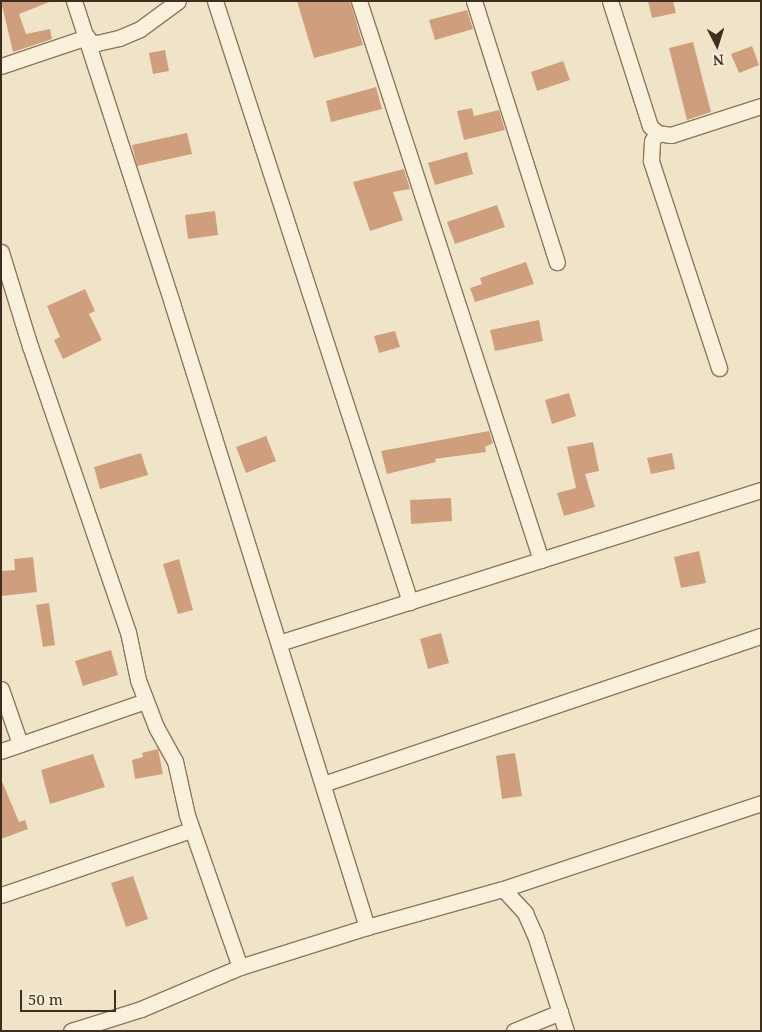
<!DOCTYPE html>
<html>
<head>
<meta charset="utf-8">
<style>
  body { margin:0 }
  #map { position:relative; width:762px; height:1032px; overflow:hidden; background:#f0e4c8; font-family:"Noto Serif",serif }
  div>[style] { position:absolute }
  .building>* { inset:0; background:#cf9f7d }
  .roads { filter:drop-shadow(1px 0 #8d765c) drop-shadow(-1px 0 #8d765c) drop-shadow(0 1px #8d765c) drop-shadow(0 -1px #8d765c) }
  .street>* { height:15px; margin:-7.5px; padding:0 7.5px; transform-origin:7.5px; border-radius:7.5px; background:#faf1dc }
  span { translate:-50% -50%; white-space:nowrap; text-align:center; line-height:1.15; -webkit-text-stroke:5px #f7eed8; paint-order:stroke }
  .frame { position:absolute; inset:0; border:2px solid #3d2e20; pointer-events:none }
  .north { position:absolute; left:692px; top:20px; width:50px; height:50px; -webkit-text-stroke:4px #f7eed8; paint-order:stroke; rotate:175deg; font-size:14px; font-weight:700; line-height:20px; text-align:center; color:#3d2e20 }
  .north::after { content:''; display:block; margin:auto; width:18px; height:22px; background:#3d2e20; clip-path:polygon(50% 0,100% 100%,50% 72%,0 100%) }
  .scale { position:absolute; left:20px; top:990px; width:96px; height:22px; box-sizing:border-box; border:2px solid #3d2e20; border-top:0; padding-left:6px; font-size:15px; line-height:18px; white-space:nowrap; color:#3d2e20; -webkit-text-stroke:4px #f7eed8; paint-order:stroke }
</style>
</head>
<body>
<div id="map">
  <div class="building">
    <div style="clip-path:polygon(1px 1px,52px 1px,19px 14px,26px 34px,50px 29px,52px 39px,13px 52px)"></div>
    <div style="clip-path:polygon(297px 1px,350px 1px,363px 45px,314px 58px)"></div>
    <div style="clip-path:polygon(648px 1px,673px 1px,676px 13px,652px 18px)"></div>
    <div style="clip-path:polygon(467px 10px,473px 29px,435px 40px,429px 20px)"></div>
    <div style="clip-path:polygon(693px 42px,711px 112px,687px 120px,669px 48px)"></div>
    <div style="clip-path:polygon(752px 46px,759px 65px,739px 73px,731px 54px)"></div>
    <div style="clip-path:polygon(165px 50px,169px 71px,153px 74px,149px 53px)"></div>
    <div style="clip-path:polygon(563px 61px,570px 80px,537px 91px,531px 72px)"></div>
    <div style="clip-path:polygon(376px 87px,382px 109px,331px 122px,326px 101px)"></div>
    <div style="clip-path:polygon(472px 108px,474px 116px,499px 110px,505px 130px,464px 140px,457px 111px)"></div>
    <div style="clip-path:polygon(187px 133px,192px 154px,137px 166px,132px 145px)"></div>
    <div style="clip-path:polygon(467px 152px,473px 174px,435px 185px,428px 163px)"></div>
    <div style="clip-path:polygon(404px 169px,410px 189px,393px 192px,403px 220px,370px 231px,353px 182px)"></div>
    <div style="clip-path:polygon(497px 205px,505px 227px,455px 244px,447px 222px)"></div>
    <div style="clip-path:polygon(215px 211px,218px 235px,188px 239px,185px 215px)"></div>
    <div style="clip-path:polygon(526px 262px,534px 284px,475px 302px,470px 288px,482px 284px,480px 278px)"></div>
    <div style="clip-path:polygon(85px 289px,95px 311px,89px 314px,102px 340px,63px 359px,54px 340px,60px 337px,47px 306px)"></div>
    <div style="clip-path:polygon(539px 320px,543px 341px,495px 351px,490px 330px)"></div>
    <div style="clip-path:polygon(395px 331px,400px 347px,379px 353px,374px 336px)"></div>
    <div style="clip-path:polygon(569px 393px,576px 416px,552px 424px,545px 400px)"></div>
    <div style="clip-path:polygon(489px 431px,493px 443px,485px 447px,486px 452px,435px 459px,436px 462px,387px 474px,381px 451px)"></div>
    <div style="clip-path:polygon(266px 436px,276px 461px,246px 473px,236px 447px)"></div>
    <div style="clip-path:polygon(593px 442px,599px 471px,585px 474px,595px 507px,564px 516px,557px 493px,576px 488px,567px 447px)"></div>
    <div style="clip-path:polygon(141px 453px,148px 475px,100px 489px,94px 467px)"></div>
    <div style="clip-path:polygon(672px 453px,675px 469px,651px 474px,647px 458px)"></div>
    <div style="clip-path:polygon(451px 498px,452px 521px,411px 524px,410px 500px)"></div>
    <div style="clip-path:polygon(699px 551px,706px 583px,681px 588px,674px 557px)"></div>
    <div style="clip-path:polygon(33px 557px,37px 592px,1px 596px,1px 571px,15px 570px,14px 559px)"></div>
    <div style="clip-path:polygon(179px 559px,193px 610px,178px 614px,163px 564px)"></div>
    <div style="clip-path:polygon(49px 603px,55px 645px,43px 647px,36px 605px)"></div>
    <div style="clip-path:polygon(441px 633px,449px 663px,428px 669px,420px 639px)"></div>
    <div style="clip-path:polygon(111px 650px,118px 675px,83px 686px,75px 661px)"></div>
    <div style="clip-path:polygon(158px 749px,163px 774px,135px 779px,132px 760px,143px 757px,142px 753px)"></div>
    <div style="clip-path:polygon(515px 753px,522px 796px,502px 799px,496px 756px)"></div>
    <div style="clip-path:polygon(93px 754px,105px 787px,50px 804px,41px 770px)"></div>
    <div style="clip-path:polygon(1px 779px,19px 822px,25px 820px,28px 829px,1px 839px)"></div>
    <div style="clip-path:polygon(133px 876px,148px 919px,126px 927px,111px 883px)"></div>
  </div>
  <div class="roads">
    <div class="street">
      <div style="left:74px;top:1px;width:318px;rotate:72deg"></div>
      <div style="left:172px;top:303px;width:654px;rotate:72.65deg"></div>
      <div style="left:215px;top:1px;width:632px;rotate:72.02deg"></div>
      <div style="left:359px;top:1px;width:588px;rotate:71.97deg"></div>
      <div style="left:474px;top:1px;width:274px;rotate:72.4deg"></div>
      <div style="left:610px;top:1px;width:131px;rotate:72.3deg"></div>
      <div style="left:650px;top:126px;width:10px;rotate:45deg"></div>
      <div style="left:657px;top:133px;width:14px;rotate:8deg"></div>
      <div style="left:671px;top:135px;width:95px;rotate:-17.9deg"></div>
      <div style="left:1px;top:66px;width:91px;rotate:-18.6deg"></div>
      <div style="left:87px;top:37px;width:5px;rotate:68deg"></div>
      <div style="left:89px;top:42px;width:8px;rotate:7deg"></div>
      <div style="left:97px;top:43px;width:23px;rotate:-13deg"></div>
      <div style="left:119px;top:38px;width:23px;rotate:-23deg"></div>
      <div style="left:140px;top:29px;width:47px;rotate:-36.4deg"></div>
      <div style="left:657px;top:133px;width:9px;rotate:122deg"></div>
      <div style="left:652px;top:141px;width:20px;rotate:93deg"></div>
      <div style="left:651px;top:161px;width:218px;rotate:71.8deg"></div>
      <div style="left:1px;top:252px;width:98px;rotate:72.9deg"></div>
      <div style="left:30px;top:346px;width:302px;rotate:71.1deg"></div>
      <div style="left:128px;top:632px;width:49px;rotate:78.2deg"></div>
      <div style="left:138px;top:680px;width:50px;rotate:69deg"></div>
      <div style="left:156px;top:727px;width:39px;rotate:61deg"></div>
      <div style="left:175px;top:761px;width:55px;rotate:77.5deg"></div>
      <div style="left:187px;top:815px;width:161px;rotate:70.8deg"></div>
      <div style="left:279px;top:643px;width:506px;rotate:-17.61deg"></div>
      <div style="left:1px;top:689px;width:58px;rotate:70.9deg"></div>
      <div style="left:1px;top:751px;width:152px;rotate:-19.1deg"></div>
      <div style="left:323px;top:784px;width:462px;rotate:-18.7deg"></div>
      <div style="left:503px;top:889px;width:33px;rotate:47deg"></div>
      <div style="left:525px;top:913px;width:24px;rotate:66deg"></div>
      <div style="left:535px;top:935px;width:101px;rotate:72.1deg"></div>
      <div style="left:1px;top:895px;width:201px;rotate:-18.9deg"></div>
      <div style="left:71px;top:1031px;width:73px;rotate:-17.4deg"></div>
      <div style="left:141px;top:1009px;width:108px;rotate:-23deg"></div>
      <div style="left:240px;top:967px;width:133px;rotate:-17.5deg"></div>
      <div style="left:367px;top:927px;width:141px;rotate:-15.6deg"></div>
      <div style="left:503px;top:889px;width:272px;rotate:-18.4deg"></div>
      <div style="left:514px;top:1031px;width:50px;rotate:-22.4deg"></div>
    </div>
  </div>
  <div class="frame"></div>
  <div class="north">N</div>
  <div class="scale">50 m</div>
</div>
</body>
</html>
